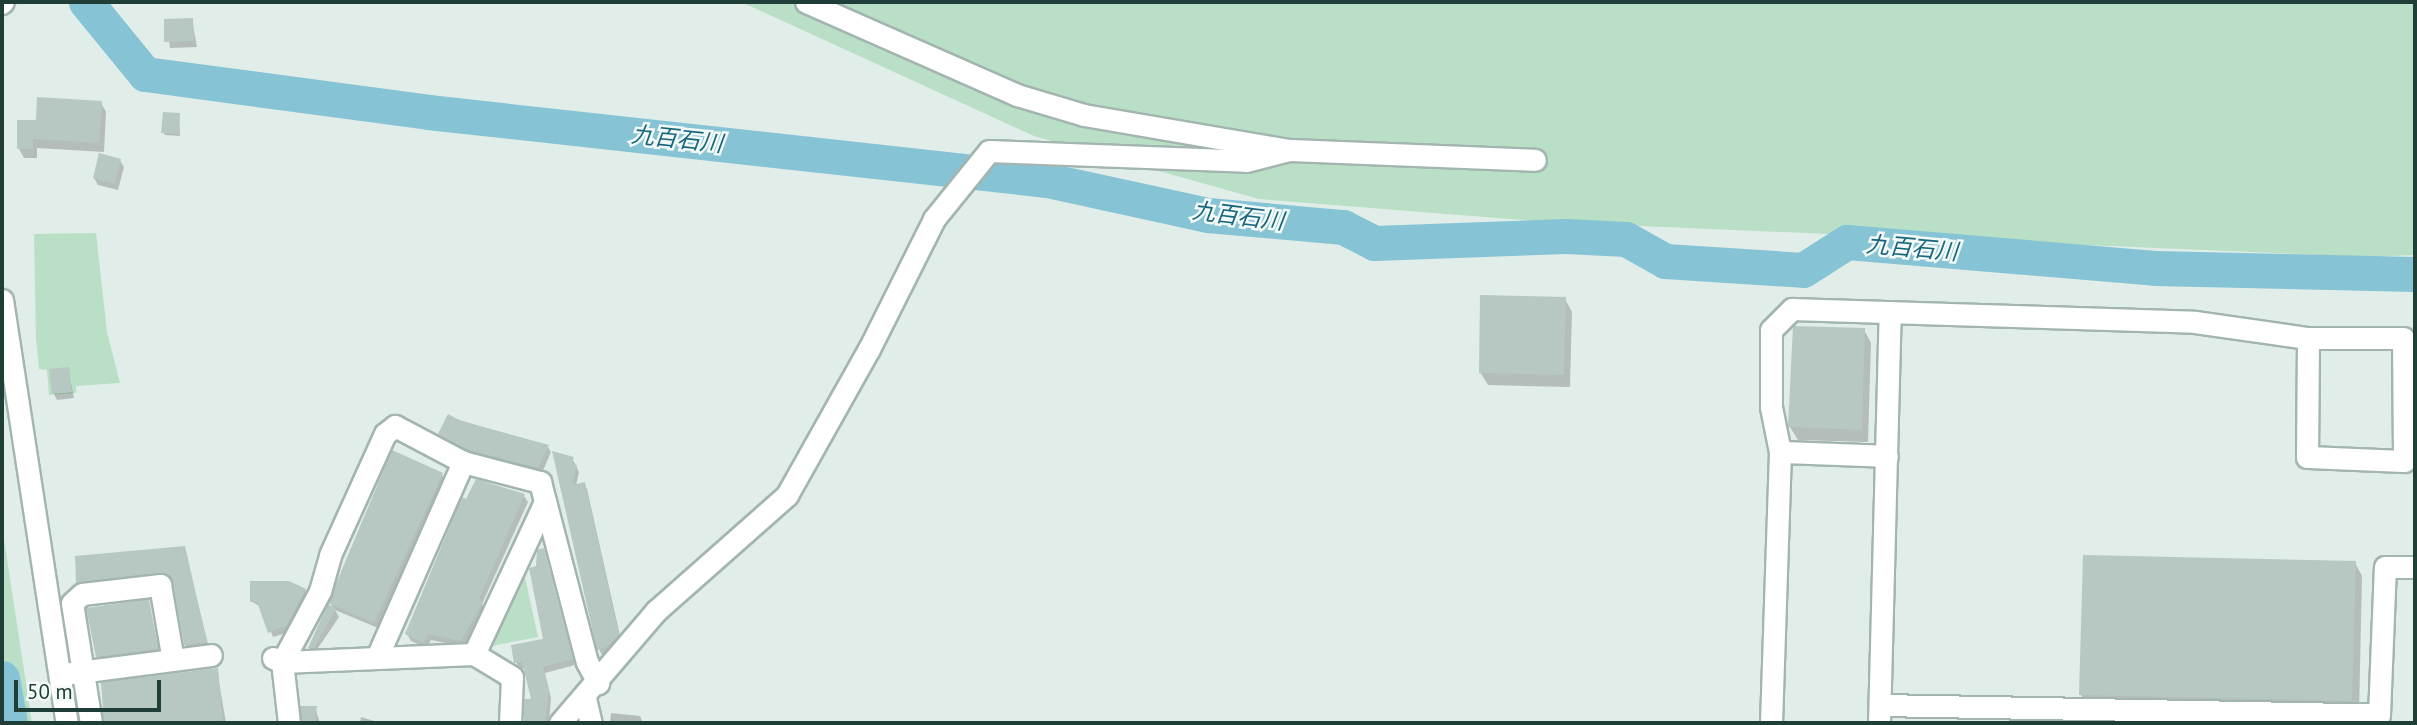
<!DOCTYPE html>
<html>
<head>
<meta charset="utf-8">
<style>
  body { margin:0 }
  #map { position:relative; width:2417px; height:725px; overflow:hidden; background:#e1ede8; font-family:"PT Sans","Noto Sans JP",sans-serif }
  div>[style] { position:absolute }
  .green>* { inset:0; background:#b9dfc6 }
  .shadow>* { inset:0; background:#0003 }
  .river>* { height:35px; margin:-17.5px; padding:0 17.5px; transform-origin:17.5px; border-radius:17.5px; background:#86c4d5 }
  .building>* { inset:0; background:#b6c8c1 }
  .roads { filter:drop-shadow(2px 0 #a3b5b0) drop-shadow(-2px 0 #a3b5b0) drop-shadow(0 2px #a3b5b0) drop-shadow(0 -2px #a3b5b0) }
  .minor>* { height:21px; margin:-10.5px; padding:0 10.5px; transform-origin:10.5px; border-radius:10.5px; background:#fff }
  span { translate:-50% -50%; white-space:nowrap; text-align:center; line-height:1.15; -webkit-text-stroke:5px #f2f9f6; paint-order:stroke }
  .water-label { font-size:23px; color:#17667e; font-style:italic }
  .frame { position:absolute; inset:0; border:4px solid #203e38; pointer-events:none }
  .scale { position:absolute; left:14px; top:680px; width:147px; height:32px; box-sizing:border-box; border:4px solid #203e38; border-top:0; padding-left:9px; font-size:21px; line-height:24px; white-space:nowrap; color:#203e38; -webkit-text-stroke:5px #f2f9f6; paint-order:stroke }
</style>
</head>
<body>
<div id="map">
  <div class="green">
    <div style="clip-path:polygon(741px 2px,2415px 2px,2415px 255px,2367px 257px,1548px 222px,1259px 199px,1034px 136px)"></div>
    <div style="clip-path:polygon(96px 233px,107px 332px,120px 383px,76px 386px,76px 393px,49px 395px,47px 370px,39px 369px,36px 338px,34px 234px)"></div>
    <div style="clip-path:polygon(2px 526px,32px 723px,2px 723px)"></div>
    <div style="clip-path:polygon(523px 568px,538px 637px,486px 647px)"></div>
  </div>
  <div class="shadow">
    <div style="clip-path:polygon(192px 20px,197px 47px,170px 48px,166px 21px)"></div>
    <div style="clip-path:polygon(101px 103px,106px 112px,104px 152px,37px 148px,37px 158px,24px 158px,19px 149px,38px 122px)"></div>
    <div style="clip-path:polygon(179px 115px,180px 136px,165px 135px,163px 132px)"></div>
    <div style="clip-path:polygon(120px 161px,124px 167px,118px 190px,98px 185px,94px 178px)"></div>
    <div style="clip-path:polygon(1565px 299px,1572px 312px,1570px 387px,1488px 385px,1480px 372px)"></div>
    <div style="clip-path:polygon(1864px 330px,1871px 343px,1868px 442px,1798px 440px,1790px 427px)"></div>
    <div style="clip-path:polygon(68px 369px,74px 398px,57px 400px,54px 394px)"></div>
    <div style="clip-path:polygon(449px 417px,547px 446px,551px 452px,542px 473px,473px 456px,444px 440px,440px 434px)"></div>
    <div style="clip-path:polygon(554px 453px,572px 458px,579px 472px,576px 486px,584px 484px,587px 489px,621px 640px,611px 653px,602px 655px,599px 649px)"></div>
    <div style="clip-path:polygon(442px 475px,445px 481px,378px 628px,335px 610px,339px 617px,314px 654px,310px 648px,334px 609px,330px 603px)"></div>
    <div style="clip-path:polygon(524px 496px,528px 502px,482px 604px,485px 609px,465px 647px,431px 640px,427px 648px,411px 641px,407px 634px)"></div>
    <div style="clip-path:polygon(184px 548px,209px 648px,189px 651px,185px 645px,173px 581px,163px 578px,82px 588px,79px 584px,167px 569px,78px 582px,77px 558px)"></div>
    <div style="clip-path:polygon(543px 550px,575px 665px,545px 673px,551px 698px,549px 723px,526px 723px,526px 700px,533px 700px,525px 668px,520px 669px,516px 662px,545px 640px,538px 567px)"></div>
    <div style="clip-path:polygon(2355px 563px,2362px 576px,2359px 714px,2089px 708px,2081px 695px)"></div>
    <div style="clip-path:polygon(252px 583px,298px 585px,305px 590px,308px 595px,289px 632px,273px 637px,261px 607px,251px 601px)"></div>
    <div style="clip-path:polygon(148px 601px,160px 655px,101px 662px,98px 656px)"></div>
    <div style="clip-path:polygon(217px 670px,226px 723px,103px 723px,103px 684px)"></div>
    <div style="clip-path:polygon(302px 708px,315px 708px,320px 723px,301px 723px)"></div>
    <div style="clip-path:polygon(611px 713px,640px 716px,643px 723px,610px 723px)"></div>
    <div style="clip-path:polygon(361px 717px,381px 723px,360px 723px)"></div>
  </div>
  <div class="river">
    <div style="left:86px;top:2px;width:93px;rotate:50.7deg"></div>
    <div style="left:145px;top:74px;width:286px;rotate:7.6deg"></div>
    <div style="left:428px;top:112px;width:623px;rotate:6.27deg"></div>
    <div style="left:1047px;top:180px;width:165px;rotate:12.3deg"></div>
    <div style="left:1208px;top:215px;width:136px;rotate:5.1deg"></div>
    <div style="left:1343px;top:227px;width:35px;rotate:27deg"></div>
    <div style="left:1374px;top:243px;width:192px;rotate:-2.1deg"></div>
    <div style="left:1566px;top:236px;width:60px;rotate:2.9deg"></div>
    <div style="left:1626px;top:239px;width:45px;rotate:29.4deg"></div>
    <div style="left:1665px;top:261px;width:138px;rotate:3.7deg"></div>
    <div style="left:1803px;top:270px;width:52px;rotate:-32.5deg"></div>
    <div style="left:1847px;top:242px;width:309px;rotate:4.8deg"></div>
    <div style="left:2155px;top:268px;width:260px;rotate:1.3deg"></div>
    <div style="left:2px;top:678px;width:46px;rotate:79.9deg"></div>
  </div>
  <div class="building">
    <div style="clip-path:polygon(193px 18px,194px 41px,164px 42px,164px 19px)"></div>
    <div style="clip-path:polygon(37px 97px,102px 101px,99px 143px,33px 139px,33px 149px,17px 149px,17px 120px,36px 120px)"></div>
    <div style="clip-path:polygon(163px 112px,180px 113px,179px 134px,161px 133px)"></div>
    <div style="clip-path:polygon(99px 153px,121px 159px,115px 184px,93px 178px)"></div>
    <div style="clip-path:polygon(1480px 295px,1566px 297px,1564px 375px,1479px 373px)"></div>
    <div style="clip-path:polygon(1793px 326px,1865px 328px,1862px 430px,1788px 427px)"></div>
    <div style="clip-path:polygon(69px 367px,72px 392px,52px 394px,49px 369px)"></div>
    <div style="clip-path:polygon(448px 414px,461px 421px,549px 445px,538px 468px,468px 450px,438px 434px)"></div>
    <div style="clip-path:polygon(392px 450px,443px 473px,374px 623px,328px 603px)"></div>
    <div style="clip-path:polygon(552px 451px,574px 457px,572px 464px,577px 465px,572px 485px,585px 482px,619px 634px,607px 647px,597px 650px)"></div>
    <div style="clip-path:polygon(476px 479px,525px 494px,479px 599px,483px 602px,461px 641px,428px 634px,423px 643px,405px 634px,462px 497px,466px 499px)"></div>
    <div style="clip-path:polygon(185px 546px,207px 642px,184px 645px,173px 583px,166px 573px,76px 583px,75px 556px)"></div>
    <div style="clip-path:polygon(544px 548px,573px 659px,543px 667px,549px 690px,545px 723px,536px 723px,524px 721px,524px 699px,531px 699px,522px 662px,514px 663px,511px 645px,543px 639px,529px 568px,536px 566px,537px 550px)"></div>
    <div style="clip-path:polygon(2083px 555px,2356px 561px,2352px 701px,2079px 695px)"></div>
    <div style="clip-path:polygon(250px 581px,289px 581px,306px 589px,286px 626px,268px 633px,257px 602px,250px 602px)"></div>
    <div style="clip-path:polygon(149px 599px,158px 649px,96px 657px,86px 608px)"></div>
    <div style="clip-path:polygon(328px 604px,336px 609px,314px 648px,308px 648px)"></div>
    <div style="clip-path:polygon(218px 668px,223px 723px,104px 723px,101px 682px)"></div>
    <div style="clip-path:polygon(300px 706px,317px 706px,315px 723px,302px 723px)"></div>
  </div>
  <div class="roads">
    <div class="minor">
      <div style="left:806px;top:2px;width:231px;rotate:23.8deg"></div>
      <div style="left:1017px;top:95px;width:70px;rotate:16.6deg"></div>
      <div style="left:1084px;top:115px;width:208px;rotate:9.7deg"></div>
      <div style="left:1289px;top:150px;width:246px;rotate:2.3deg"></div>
      <div style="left:2px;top:3px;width:1px;rotate:-45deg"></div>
      <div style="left:2px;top:300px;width:428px;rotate:81.3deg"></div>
      <div style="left:1780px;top:452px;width:107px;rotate:2.1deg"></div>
      <div style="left:378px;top:655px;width:211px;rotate:-66.2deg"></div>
      <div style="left:463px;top:462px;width:80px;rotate:14.6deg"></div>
      <div style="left:540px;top:482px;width:186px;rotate:75.4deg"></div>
      <div style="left:587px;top:662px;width:24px;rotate:62deg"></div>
      <div style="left:273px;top:658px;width:10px;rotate:24deg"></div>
      <div style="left:282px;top:662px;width:192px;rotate:-2.4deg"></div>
      <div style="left:71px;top:673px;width:141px;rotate:-7.3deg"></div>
      <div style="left:585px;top:698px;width:26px;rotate:77deg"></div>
      <div style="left:1880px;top:705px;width:499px;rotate:1.1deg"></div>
      <div style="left:2379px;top:715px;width:148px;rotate:-87.7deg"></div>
      <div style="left:2385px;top:567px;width:30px"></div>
      <div style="left:91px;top:723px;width:121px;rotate:-99deg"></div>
      <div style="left:72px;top:603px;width:13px;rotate:-42deg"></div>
      <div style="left:82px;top:594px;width:79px;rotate:-6.6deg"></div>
      <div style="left:160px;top:585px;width:76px;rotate:80.2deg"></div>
      <div style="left:289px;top:723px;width:61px;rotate:-96.5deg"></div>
      <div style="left:282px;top:662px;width:81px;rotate:-61.8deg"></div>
      <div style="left:320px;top:591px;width:37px;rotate:-74deg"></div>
      <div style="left:330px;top:555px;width:133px;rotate:-65.6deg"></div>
      <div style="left:385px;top:434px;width:13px;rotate:-39deg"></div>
      <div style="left:395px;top:426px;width:77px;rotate:27.9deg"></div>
      <div style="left:510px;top:723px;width:46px;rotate:-87.5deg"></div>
      <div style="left:512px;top:677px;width:44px;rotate:-148.8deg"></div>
      <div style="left:474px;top:654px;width:168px;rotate:-65deg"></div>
      <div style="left:560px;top:723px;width:148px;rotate:-49.4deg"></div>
      <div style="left:656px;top:611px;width:175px;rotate:-41.5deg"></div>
      <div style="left:787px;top:495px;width:167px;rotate:-60.7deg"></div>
      <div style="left:869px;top:349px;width:145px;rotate:-63.4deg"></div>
      <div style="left:934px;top:219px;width:87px;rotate:-51deg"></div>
      <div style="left:989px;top:151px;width:257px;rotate:2.2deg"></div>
      <div style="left:1246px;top:161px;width:44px;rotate:-14.3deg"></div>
      <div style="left:1771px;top:723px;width:271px;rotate:-88.1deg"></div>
      <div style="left:1780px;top:452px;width:46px;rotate:-101.3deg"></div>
      <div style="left:1771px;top:407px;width:77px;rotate:-90deg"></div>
      <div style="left:1771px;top:330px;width:30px;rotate:-45deg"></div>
      <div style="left:1792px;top:309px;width:403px;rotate:1.8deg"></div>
      <div style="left:2195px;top:322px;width:114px;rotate:8.1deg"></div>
      <div style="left:2308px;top:338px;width:95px"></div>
      <div style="left:2403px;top:338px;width:123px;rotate:89.5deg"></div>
      <div style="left:2404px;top:461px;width:97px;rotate:-177.6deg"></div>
      <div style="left:2307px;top:457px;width:119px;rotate:-89.5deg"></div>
      <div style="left:1879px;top:723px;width:411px;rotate:-88.5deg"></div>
    </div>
  </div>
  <div class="water-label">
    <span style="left:677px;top:139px;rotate:6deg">九百石川</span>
    <span style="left:1238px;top:216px;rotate:7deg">九百石川</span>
    <span style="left:1912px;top:248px;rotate:5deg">九百石川</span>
  </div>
  <div class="frame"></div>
  <div class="scale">50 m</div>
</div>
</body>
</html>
